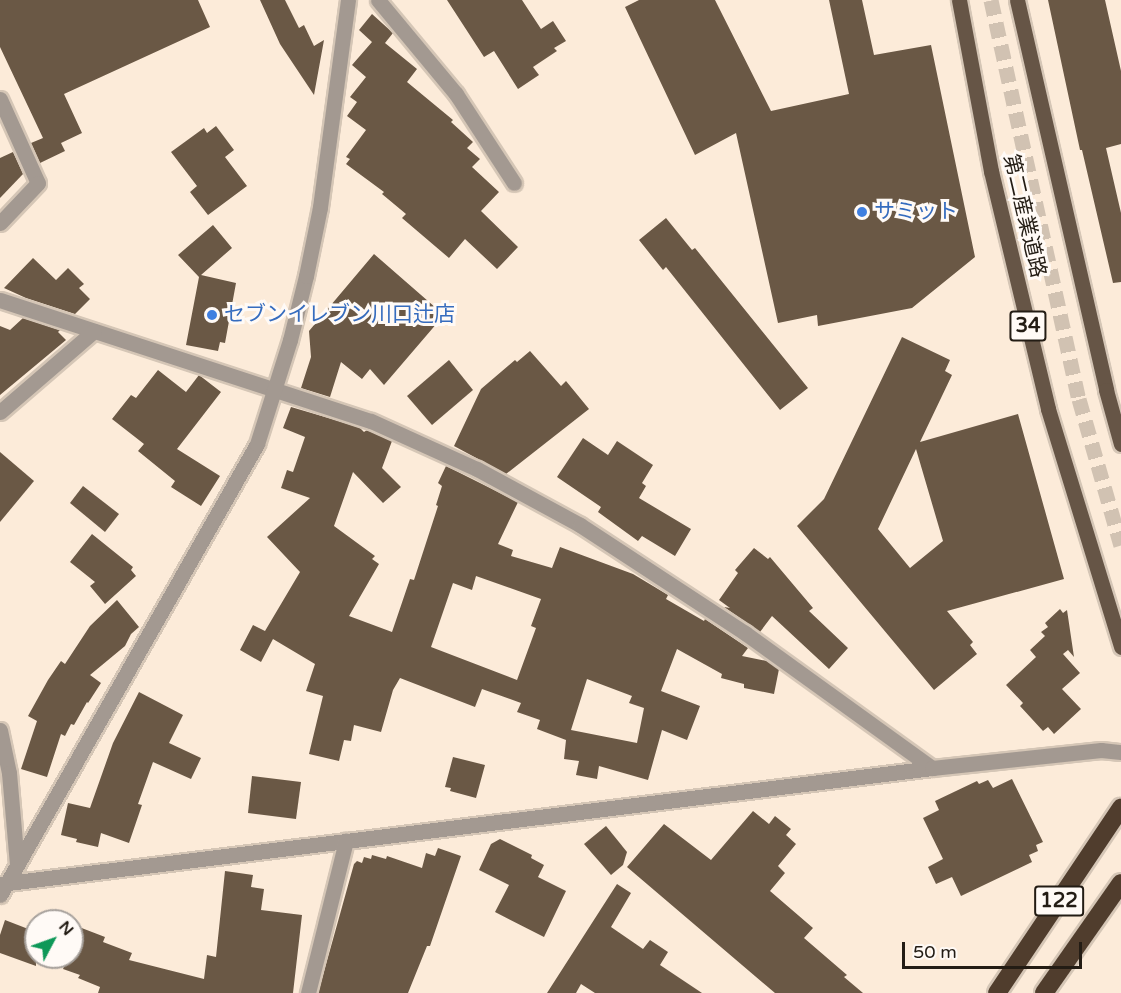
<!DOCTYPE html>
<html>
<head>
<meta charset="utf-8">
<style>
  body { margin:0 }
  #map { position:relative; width:1121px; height:993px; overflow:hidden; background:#fcebd9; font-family:"Varela Round","Noto Sans JP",sans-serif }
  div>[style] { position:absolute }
  .building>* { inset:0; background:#6a5845 }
  .major-tunnel>* { height:15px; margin-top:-7.5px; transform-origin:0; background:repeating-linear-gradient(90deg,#d1c2b2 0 15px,transparent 0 23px) }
  .roads { filter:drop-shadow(2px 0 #d5c6b6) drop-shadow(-2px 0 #d5c6b6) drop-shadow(0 2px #d5c6b6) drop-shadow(0 -2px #d5c6b6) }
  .minor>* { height:15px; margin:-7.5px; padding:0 7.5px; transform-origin:7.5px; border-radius:7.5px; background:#a39991 }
  .major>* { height:15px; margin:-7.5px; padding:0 7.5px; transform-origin:7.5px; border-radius:7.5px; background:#665546 }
  .highway>* { height:18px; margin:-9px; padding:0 9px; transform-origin:9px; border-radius:9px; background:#503d2d }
  .dots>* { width:16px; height:16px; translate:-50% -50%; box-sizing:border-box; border:3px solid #fffaf6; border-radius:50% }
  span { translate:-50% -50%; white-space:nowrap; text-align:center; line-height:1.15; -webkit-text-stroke:6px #fffaf6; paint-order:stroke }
  .shield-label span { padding:2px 4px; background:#fffaf6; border:2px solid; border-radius:4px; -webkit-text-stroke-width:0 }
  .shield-label { font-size:20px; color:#231c14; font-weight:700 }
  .shop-label { font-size:21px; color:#366cbe }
  .left { translate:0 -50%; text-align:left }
  .street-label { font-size:21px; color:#231c14 }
  .north { position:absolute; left:24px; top:909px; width:60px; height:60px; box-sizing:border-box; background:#fffaf6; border:2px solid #a7a19c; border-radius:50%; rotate:49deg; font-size:16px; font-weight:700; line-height:24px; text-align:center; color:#231c14 }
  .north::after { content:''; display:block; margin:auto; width:21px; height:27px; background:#0e9858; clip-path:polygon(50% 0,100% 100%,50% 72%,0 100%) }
  .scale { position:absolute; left:902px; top:942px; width:180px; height:27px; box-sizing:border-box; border:3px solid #231c14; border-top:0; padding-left:8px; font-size:18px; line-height:21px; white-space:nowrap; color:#231c14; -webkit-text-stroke:4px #fffaf6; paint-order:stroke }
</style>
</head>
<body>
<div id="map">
  <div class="building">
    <div style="clip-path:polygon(0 0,198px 0,210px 27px,64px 94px,82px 133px,61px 143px,65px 151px,40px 163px,31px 143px,43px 138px,0 47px)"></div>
    <div style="clip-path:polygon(260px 0,285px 0,299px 28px,304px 25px,314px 46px,324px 40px,314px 95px,280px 44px)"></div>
    <div style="clip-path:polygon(447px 0,522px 0,541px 29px,553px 21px,566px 41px,554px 48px,557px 51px,533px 67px,539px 75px,518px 89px,494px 51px,484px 57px)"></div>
    <div style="clip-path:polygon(639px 0,715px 0,771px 111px,849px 94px,829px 0,862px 0,874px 55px,931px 45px,975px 257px,912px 308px,818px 326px,817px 315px,778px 323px,736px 133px,695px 155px,625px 7px)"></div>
    <div style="clip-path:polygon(1048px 0,1105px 0,1121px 71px,1121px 144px,1106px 148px,1121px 213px,1121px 282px,1113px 283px,1082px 150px,1080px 150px)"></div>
    <div style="clip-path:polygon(372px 14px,393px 33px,385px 43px,417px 69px,407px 82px,453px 120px,451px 122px,473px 142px,467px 148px,480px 159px,472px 167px,499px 192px,481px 211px,518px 247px,497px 269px,465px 239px,449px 258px,402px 218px,406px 214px,382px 194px,384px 192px,346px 164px,350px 159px,346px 157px,366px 130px,347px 116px,357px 102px,350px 97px,366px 77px,352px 65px,372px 42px,359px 30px)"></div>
    <div style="clip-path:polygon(216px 126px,234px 150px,225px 157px,247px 186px,208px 215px,190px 192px,197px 186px,171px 152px,204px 128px,207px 133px)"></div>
    <div style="clip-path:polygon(13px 152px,23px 174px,0 198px,0 158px)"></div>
    <div style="clip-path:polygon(666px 218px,692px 250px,695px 248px,808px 388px,780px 410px,666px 267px,663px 270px,639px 240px)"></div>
    <div style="clip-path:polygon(213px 225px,232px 248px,201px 275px,236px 283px,225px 343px,220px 342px,218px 351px,186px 345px,199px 277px,178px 255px)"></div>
    <div style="clip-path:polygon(374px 254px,444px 315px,384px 385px,370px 369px,362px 379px,341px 362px,330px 397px,301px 388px,311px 357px,309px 331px)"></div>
    <div style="clip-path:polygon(33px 258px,56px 280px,68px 268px,84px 284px,79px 288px,90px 299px,75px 314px,26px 298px,4px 288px)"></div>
    <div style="clip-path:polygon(23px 318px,60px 330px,58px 332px,66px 340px,0 395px,0 326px,10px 330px)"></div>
    <div style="clip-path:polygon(evenodd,902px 337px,950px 360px,945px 371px,952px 375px,920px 442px,1018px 414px,1064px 579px,947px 611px,973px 642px,970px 645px,977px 654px,934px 690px,797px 526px,824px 499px,902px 337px,916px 449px,943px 541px,910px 568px,878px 529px,916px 449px)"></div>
    <div style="clip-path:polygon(530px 351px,561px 386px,566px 381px,589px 409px,506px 474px,454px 446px,481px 389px,515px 360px,517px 362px)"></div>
    <div style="clip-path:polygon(449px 360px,473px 390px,432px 425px,407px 396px)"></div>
    <div style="clip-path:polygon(158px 370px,186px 392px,199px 375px,221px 392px,177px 449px,220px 476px,201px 506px,171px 487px,175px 481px,138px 451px,144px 444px,112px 419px,131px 395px,136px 398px)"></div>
    <div style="clip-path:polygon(evenodd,291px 407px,359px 427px,364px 432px,367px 430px,392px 441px,382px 468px,401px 487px,383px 503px,353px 472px,334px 526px,375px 556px,372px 559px,379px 564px,349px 616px,392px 632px,410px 579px,414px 580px,438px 506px,436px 505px,442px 486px,438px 483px,446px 466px,518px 502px,498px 544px,513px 550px,511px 556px,552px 568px,560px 547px,633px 574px,668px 595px,666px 599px,704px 621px,705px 619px,748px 648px,742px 656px,767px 661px,779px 669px,774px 694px,744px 688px,744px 684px,721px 678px,722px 674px,677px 649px,661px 691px,700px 706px,687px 740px,662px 730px,648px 780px,599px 766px,597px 779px,576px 775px,579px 761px,564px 759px,566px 740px,537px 729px,540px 720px,517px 712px,521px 703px,482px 689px,475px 707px,400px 678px,393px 690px,381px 732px,354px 725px,351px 741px,344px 740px,339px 761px,309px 754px,323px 696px,306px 691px,315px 664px,273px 639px,261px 662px,240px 650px,253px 625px,265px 631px,300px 572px,267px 537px,310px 498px,281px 488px,287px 470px,293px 472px,305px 437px,283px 428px,291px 407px,476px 576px,541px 599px,531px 626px,536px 628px,517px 680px,431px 647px,453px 583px,472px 590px,476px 576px,291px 407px,587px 679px,632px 696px,629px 703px,644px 708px,637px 743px,571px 730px,587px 679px)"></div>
    <div style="clip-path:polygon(583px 438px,608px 455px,617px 441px,653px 465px,642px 483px,646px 486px,639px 498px,691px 529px,675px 556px,642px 536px,638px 541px,598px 512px,601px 507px,557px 477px)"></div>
    <div style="clip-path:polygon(0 452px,34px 481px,0 522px)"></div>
    <div style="clip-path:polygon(83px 486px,119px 514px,105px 532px,70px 503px)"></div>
    <div style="clip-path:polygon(92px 534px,133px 567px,131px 570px,136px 576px,105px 604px,90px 586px,95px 582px,70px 562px)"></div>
    <div style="clip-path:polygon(754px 548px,768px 559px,770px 557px,813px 608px,809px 611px,848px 648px,829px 669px,772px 616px,760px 632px,724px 607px,730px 608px,719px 600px,738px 573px,735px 570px)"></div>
    <div style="clip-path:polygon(117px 600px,139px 627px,131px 634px,125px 646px,90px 675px,101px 683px,88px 703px,87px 702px,74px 725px,71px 724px,65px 736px,61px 734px,47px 777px,21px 769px,37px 721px,28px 716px,48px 680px,61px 661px,65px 664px,90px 626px)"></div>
    <div style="clip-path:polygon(1060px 609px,1063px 613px,1067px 610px,1074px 657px,1068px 650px,1063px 654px,1080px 673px,1062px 689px,1081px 709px,1054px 734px,1048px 727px,1043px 731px,1020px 706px,1023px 703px,1006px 685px,1036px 657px,1030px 650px,1045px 636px,1041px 632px,1048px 627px,1045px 623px)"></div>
    <div style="clip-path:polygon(139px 692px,183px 715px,169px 743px,201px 758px,191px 779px,153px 762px,138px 804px,142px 805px,129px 843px,101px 833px,98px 847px,76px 842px,77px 839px,61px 835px,68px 803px,90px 808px,113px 743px)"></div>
    <div style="clip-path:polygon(453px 757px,485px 765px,476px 798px,450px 791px,451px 788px,445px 787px)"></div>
    <div style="clip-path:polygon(252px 776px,301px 782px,296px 819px,248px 813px)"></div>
    <div style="clip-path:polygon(1012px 779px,1043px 842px,1036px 845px,1038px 851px,1029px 855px,1032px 862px,961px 896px,952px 877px,936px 884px,928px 867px,943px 859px,923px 818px,939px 810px,935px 801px,977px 781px,979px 784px,988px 780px,993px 788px)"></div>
    <div style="clip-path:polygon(753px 811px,769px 824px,775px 816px,791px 829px,786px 835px,796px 844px,778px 866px,785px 873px,770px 891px,813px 928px,804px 938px,847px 975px,844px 977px,863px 993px,775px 993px,627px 867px,664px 824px,711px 860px)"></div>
    <div style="clip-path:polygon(606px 826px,627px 852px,623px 865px,611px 875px,584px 844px)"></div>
    <div style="clip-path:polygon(500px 839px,532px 855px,531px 858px,544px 865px,538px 877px,566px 891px,544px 937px,495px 912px,509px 885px,479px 870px,491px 844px)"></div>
    <div style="clip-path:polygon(438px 848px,461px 856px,430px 946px,427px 946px,408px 993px,318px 993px,354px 864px,357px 861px,362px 863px,364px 857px,371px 859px,372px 855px,386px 859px,387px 856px,422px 868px,426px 853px,435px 856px)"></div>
    <div style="clip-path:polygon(225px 871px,253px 875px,251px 887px,264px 889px,261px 910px,302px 915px,293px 993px,98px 993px,100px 987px,78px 978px,80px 975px,63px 969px,68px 957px,72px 957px,72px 946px,79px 927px,105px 937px,103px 942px,132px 953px,129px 960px,204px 979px,207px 955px,216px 957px)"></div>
    <div style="clip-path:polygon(617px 884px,631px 893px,611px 927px,643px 949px,650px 940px,668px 952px,660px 965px,702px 993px,595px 993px,581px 984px,576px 993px,547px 993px)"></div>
    <div style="clip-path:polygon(5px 920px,36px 932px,36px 966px,0 953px,0 935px)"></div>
  </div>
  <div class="major-tunnel">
    <div style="left:991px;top:0;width:409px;rotate:77.6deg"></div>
    <div style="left:1079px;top:399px;width:152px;rotate:74deg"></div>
  </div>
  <div class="roads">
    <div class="minor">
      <div style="left:378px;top:0;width:122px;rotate:50.3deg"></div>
      <div style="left:456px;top:94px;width:106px;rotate:56.9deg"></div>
      <div style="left:0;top:99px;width:92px;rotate:65.7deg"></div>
      <div style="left:38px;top:183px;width:55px;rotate:133.5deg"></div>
      <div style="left:0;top:300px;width:390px;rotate:18.1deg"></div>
      <div style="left:371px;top:421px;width:116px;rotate:24.4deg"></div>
      <div style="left:477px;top:469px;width:117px;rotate:28.5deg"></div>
      <div style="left:580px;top:525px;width:197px;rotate:33.2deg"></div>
      <div style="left:745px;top:633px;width:231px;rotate:35.8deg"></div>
      <div style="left:0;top:412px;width:124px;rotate:-40.8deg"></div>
      <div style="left:0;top:730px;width:44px;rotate:78.2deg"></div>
      <div style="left:9px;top:773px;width:92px;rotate:85deg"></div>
      <div style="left:0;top:884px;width:939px;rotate:-7.09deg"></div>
      <div style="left:932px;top:768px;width:170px;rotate:-6.1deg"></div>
      <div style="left:1101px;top:750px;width:20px;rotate:6deg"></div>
      <div style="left:0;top:895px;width:519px;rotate:-60.32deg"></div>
      <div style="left:257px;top:444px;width:109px;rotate:-72.4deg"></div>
      <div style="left:290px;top:340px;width:66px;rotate:-76deg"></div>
      <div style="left:306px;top:276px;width:70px;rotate:-78.5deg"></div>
      <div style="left:320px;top:207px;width:209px;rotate:-82.3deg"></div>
      <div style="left:308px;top:993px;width:157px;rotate:-76deg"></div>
    </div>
    <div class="major">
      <div style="left:959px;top:0;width:174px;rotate:79.4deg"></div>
      <div style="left:991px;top:171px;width:245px;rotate:76.5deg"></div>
      <div style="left:1048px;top:409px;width:249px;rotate:72.9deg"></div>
      <div style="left:1017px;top:0;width:400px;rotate:77.1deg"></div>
      <div style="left:1106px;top:390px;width:56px;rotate:74.5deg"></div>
    </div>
    <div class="highway">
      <div style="left:997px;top:993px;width:223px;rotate:-56.2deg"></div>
      <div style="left:1044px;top:993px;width:134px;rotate:-55deg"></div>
    </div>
  </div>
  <div class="dots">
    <div style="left:862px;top:212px;background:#3f7fe0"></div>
    <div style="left:212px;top:315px;background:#3f7fe0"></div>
  </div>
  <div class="shield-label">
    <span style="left:1028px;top:326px">34</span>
    <span style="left:1059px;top:901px">122</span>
  </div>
  <div class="shop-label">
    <span class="left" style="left:874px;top:212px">サミット</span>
    <span class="left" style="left:224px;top:315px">セブンイレブン川口辻店</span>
  </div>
  <div class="street-label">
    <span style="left:1024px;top:216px;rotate:77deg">第二産業道路</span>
  </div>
  <div class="north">N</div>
  <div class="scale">50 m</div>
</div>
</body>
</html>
